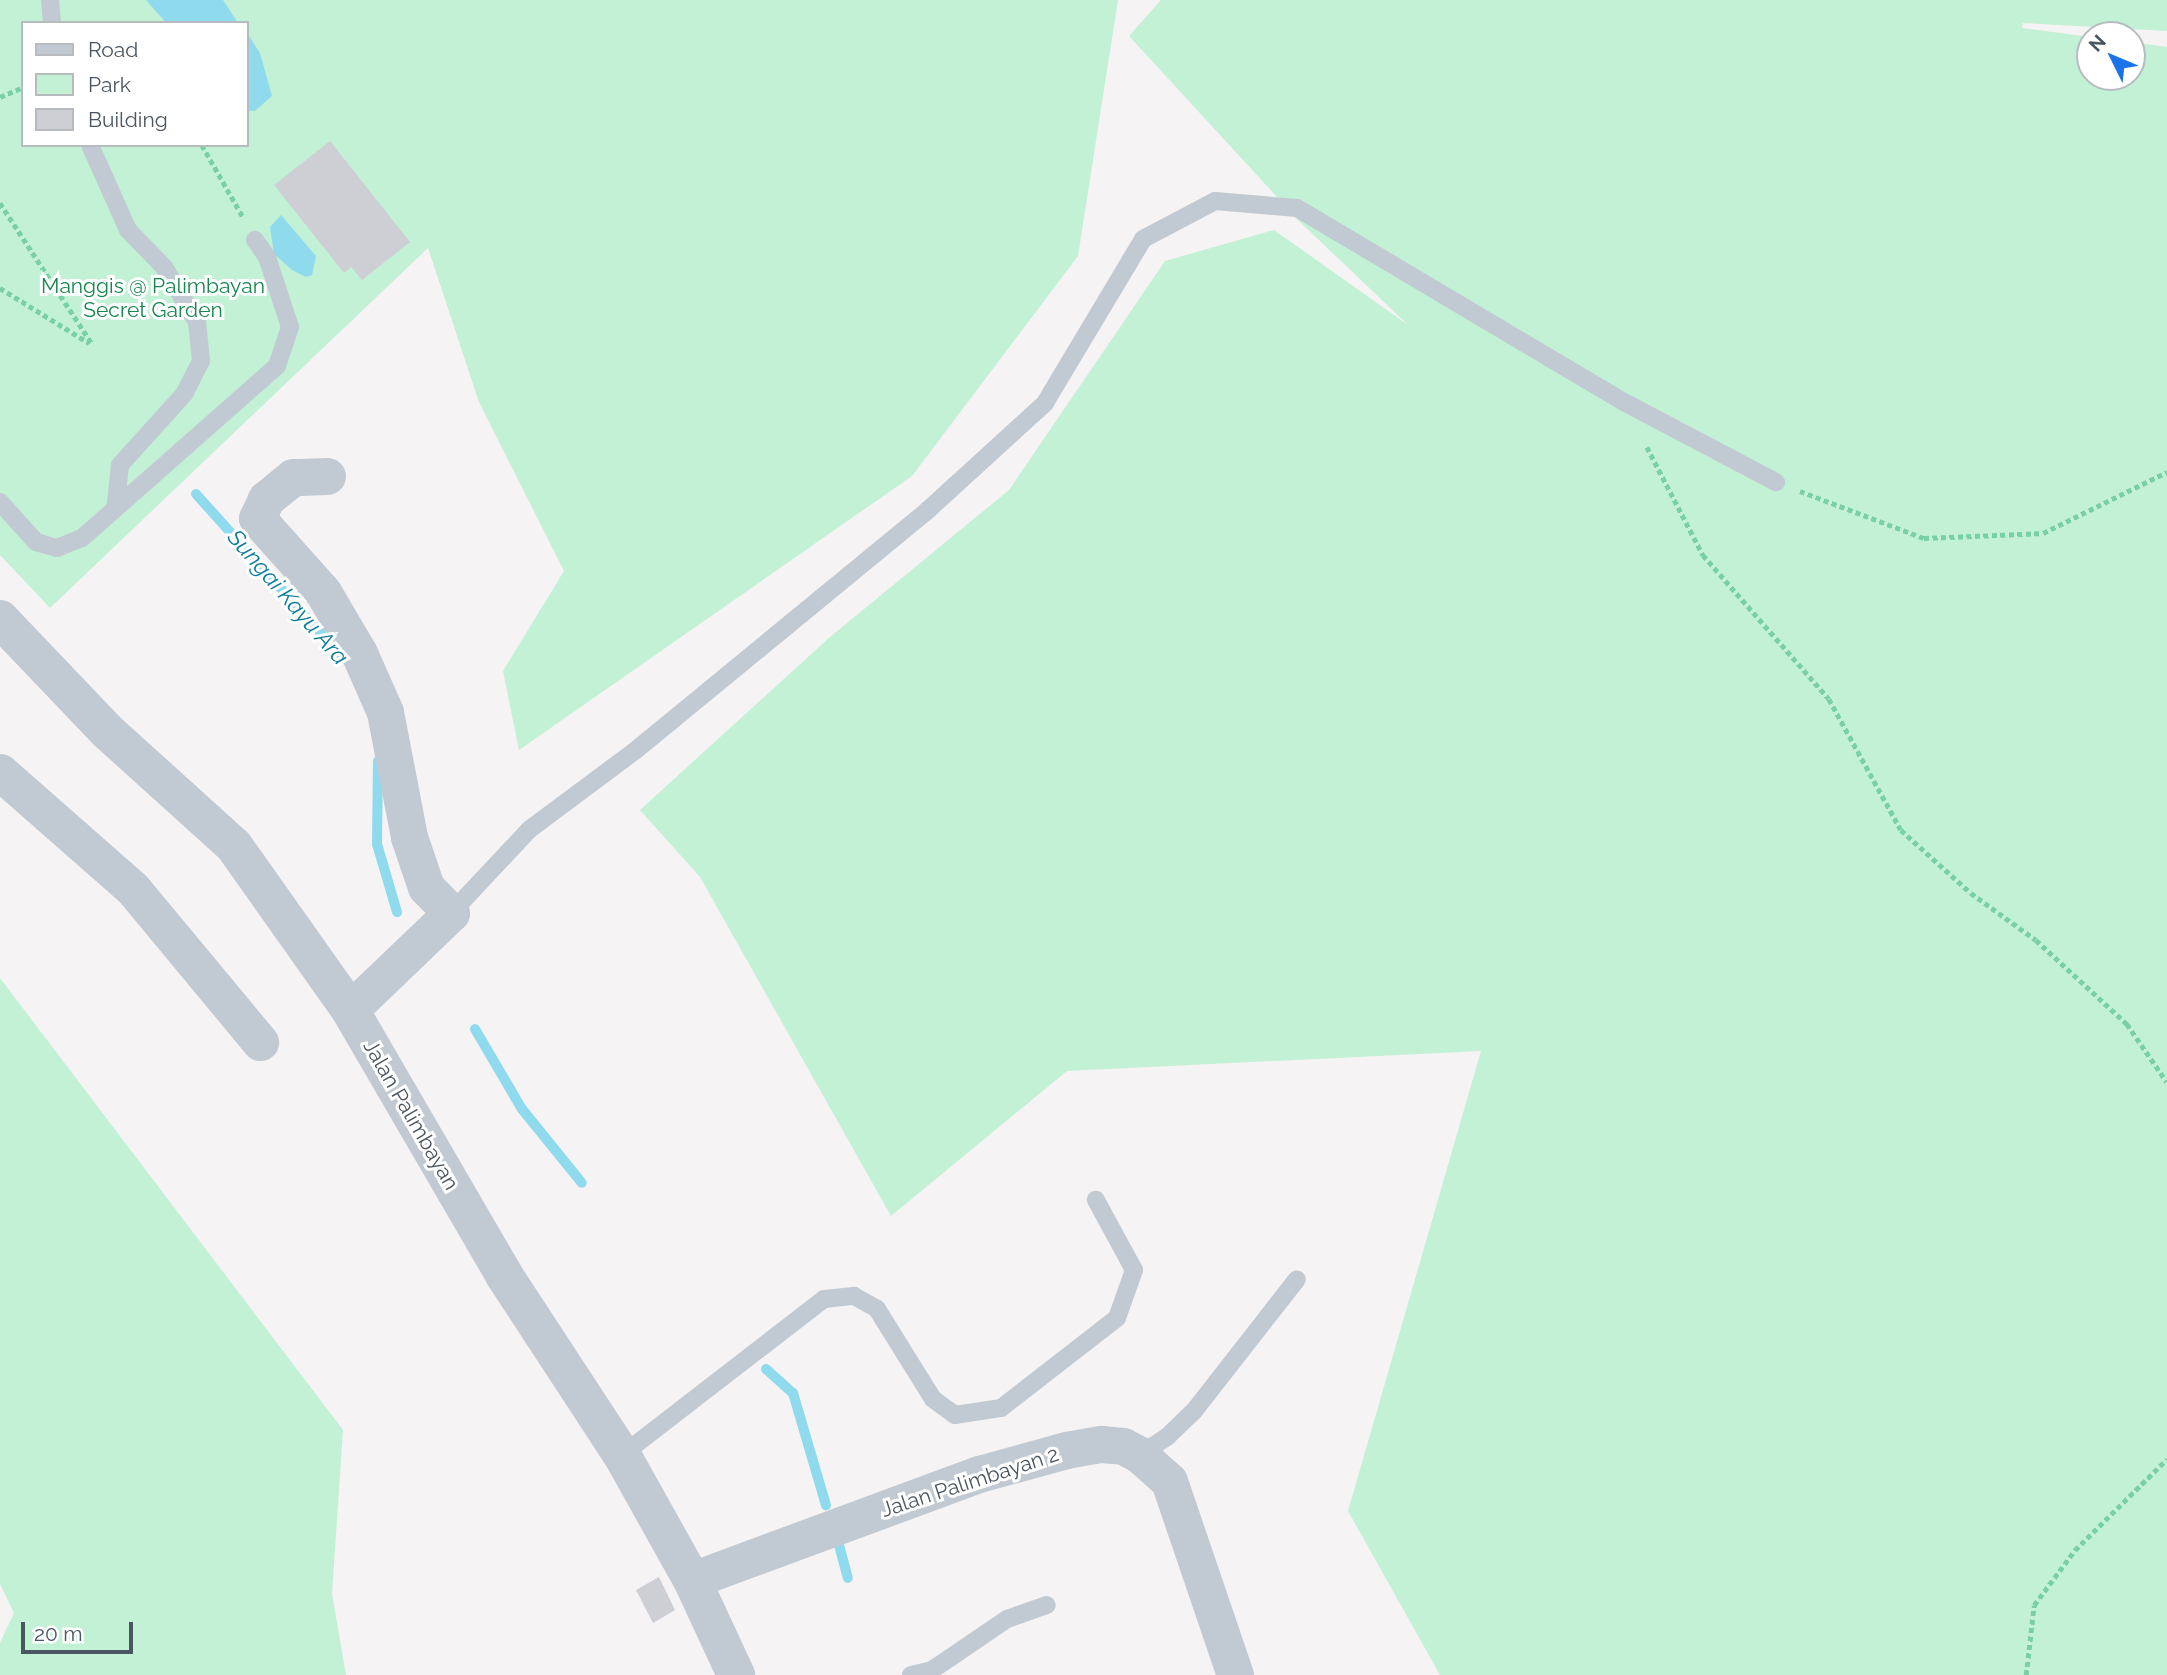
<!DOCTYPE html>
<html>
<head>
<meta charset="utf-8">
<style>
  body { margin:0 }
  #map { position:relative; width:2167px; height:1675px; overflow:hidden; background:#f5f3f3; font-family:Raleway,sans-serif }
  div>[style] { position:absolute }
  .green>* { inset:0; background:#c3f1d5 }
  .water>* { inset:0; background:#90daee }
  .stream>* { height:10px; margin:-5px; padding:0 5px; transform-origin:5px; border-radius:5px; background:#90daee }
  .building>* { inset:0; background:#cdcfd5 }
  .path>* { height:4.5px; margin-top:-2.25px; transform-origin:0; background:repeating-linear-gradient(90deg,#7ad0a6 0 5px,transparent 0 8.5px) }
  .service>* { height:18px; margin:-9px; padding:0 9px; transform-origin:9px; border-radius:9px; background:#c1cad2 }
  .minor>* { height:37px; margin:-18.5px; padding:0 18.5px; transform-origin:18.5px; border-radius:18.5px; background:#c1cad2 }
  .tertiary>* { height:38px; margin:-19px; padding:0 19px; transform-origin:19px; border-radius:19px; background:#c1cad2 }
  span { translate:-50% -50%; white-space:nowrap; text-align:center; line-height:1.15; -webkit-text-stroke:6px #fff; paint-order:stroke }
  .park-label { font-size:21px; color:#17864f }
  .street-label { font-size:21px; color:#4a5661 }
  .water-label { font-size:23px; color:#0c7c9b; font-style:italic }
  .legend { position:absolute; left:21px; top:21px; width:228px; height:126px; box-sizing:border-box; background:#fff; border:2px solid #b7bbc0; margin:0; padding:9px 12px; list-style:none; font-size:21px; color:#4a5661 }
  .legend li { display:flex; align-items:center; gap:14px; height:35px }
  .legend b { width:35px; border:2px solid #b7bbc0 }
  .north { position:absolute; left:2076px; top:21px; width:70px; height:70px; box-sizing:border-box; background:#fff; border:2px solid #b7bbc0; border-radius:50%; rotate:313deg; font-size:19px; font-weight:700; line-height:28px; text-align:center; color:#4a5661 }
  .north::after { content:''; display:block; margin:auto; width:24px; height:32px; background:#1a73e8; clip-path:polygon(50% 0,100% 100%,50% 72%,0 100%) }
  .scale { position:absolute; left:21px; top:1622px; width:112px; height:32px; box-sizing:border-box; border:4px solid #4a5661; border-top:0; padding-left:9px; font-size:21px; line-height:24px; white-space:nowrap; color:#4a5661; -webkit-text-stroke:5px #fff; paint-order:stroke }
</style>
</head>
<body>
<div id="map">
  <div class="green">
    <div style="clip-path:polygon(evenodd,0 0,1118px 0,1078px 256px,912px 476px,519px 750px,503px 671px,564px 571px,479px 402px,428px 248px,50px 608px,0 555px,0 0,23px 23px,247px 23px,247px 145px,23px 145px,23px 23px)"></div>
    <div style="clip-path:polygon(1161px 0,2167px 0,2167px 31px,2023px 23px,2022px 28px,2090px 37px,2090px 77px,2132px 77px,2132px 42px,2167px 47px,2167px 1675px,1440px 1675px,1348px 1511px,1481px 1051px,1067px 1071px,891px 1216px,700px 877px,640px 810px,830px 637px,1009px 490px,1165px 261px,1274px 230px,1408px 325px,1299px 221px,1129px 36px)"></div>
    <div style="clip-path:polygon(0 978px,343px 1430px,332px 1594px,346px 1675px,0 1675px,0 1643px,14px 1613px,0 1584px)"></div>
  </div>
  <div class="water">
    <div style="clip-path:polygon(146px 0,223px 0,238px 23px,166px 23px)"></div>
    <div style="clip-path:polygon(247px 33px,260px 53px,272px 96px,255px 111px,247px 111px)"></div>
    <div style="clip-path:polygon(281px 215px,316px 256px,312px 275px,306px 277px,292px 270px,274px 254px,270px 227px)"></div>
  </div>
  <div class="stream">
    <div style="left:196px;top:494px;width:214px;rotate:48deg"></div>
    <div style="left:378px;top:761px;width:83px;rotate:90.7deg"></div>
    <div style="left:377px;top:844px;width:71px;rotate:73.6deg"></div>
    <div style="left:475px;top:1029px;width:93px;rotate:59.6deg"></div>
    <div style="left:522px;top:1109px;width:95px;rotate:51deg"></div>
    <div style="left:766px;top:1369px;width:36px;rotate:42deg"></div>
    <div style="left:793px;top:1393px;width:117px;rotate:73.6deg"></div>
    <div style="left:839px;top:1545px;width:34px;rotate:75deg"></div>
  </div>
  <div class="building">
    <div style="clip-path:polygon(330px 141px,410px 242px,362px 280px,351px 267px,344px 273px,274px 185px)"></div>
    <div style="clip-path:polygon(659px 1577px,675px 1610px,653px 1623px,636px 1590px)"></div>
  </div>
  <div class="path">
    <div style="left:0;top:97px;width:25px;rotate:-23deg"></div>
    <div style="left:202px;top:145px;width:83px;rotate:60.3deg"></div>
    <div style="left:0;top:203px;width:170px;rotate:56.8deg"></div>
    <div style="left:0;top:288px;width:105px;rotate:31.7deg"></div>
    <div style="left:1647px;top:447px;width:122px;rotate:62.6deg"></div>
    <div style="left:1703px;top:555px;width:191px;rotate:48.8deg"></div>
    <div style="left:1829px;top:699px;width:149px;rotate:61.2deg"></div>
    <div style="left:1901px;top:830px;width:94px;rotate:42deg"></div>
    <div style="left:1971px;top:893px;width:80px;rotate:35.9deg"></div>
    <div style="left:2036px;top:940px;width:124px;rotate:42.7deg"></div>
    <div style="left:2127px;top:1024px;width:70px;rotate:55.4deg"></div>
    <div style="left:1800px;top:491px;width:133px;rotate:20.8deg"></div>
    <div style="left:1924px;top:538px;width:119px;rotate:-2.4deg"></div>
    <div style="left:2043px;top:533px;width:138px;rotate:-26.2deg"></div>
    <div style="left:2026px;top:1675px;width:70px;rotate:-83.5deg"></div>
    <div style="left:2034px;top:1605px;width:69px;rotate:-53.3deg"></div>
    <div style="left:2075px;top:1550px;width:129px;rotate:-44.7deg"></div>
  </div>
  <div class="service">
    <div style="left:50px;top:0;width:23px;rotate:85deg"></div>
    <div style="left:90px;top:145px;width:93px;rotate:65.9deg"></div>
    <div style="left:128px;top:230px;width:52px;rotate:45.8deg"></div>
    <div style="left:164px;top:267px;width:64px;rotate:59deg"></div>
    <div style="left:197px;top:322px;width:39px;rotate:84deg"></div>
    <div style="left:201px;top:361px;width:36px;rotate:117deg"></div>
    <div style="left:185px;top:393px;width:97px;rotate:132.1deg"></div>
    <div style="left:120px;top:465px;width:39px;rotate:96deg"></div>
    <div style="left:0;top:502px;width:54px;rotate:48deg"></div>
    <div style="left:36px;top:542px;width:22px;rotate:16deg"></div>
    <div style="left:57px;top:548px;width:27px;rotate:-22deg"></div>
    <div style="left:82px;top:538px;width:260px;rotate:-41.4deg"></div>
    <div style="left:277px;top:366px;width:41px;rotate:-71.6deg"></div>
    <div style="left:290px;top:327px;width:74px;rotate:-108.2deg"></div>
    <div style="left:267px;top:257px;width:21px;rotate:-125deg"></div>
    <div style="left:451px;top:913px;width:115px;rotate:-46.8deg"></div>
    <div style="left:530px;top:829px;width:132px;rotate:-36.7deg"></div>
    <div style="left:636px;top:750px;width:378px;rotate:-39.4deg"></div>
    <div style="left:928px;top:510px;width:159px;rotate:-42.4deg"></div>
    <div style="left:1045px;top:403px;width:191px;rotate:-59.1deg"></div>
    <div style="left:1143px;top:239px;width:81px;rotate:-27.8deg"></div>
    <div style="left:1215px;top:201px;width:82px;rotate:4.9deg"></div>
    <div style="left:1297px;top:208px;width:380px;rotate:30.7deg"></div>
    <div style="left:1624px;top:402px;width:172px;rotate:27.8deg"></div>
    <div style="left:622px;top:1455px;width:255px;rotate:-37.7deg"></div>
    <div style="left:824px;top:1299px;width:30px;rotate:-6deg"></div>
    <div style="left:854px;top:1296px;width:26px;rotate:29deg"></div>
    <div style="left:877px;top:1309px;width:106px;rotate:58.1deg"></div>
    <div style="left:933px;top:1399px;width:27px;rotate:36deg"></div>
    <div style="left:955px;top:1415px;width:47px;rotate:-8.7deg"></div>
    <div style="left:1001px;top:1408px;width:147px;rotate:-37.8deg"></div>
    <div style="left:1117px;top:1318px;width:51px;rotate:-70.5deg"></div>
    <div style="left:1134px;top:1270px;width:80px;rotate:-118.5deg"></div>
    <div style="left:1140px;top:1455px;width:34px;rotate:-34deg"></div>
    <div style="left:1168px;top:1436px;width:36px;rotate:-44deg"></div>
    <div style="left:1194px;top:1411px;width:167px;rotate:-52deg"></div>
    <div style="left:911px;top:1675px;width:22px;rotate:-13deg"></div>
    <div style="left:932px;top:1670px;width:91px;rotate:-34.2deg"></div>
    <div style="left:1007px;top:1619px;width:42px;rotate:-19.3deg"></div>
  </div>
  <div class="minor">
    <div style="left:327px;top:476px;width:34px;rotate:178deg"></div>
    <div style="left:293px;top:477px;width:35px;rotate:141deg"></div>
    <div style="left:266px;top:499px;width:21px;rotate:115deg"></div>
    <div style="left:257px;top:518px;width:99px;rotate:48.3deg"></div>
    <div style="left:323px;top:592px;width:71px;rotate:59.5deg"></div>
    <div style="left:359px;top:653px;width:64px;rotate:66.2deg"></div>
    <div style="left:385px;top:712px;width:127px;rotate:79.1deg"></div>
    <div style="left:409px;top:837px;width:53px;rotate:71.2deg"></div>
    <div style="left:426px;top:887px;width:36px;rotate:46deg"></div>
    <div style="left:451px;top:913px;width:140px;rotate:136.2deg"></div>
    <div style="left:0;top:772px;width:177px;rotate:41.3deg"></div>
    <div style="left:133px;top:889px;width:199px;rotate:50.3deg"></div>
    <div style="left:692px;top:1580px;width:306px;rotate:-20.3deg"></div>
    <div style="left:979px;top:1474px;width:90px;rotate:-15.4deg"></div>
    <div style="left:1066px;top:1450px;width:36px;rotate:-10deg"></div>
    <div style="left:1101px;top:1444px;width:22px;rotate:5deg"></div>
    <div style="left:1123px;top:1446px;width:19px;rotate:28deg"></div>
    <div style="left:1140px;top:1455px;width:39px;rotate:42deg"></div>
    <div style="left:1169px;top:1481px;width:205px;rotate:71.2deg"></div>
  </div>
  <div class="tertiary">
    <div style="left:0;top:619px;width:156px;rotate:46.3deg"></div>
    <div style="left:108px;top:732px;width:170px;rotate:42.1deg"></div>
    <div style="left:234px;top:846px;width:201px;rotate:54.7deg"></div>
    <div style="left:350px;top:1010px;width:306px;rotate:59.8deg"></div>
    <div style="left:504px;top:1275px;width:215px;rotate:56.8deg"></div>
    <div style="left:622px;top:1455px;width:143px;rotate:60.8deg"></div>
    <div style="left:692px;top:1580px;width:105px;rotate:65.1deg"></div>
  </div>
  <div class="park-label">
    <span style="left:153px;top:298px">Manggis @ Palimbayan<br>Secret Garden</span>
  </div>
  <div class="street-label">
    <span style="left:411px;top:1115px;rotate:60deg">Jalan Palimbayan</span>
    <span style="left:970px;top:1482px;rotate:-18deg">Jalan Palimbayan 2</span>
  </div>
  <div class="water-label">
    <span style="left:288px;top:597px;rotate:49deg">Sungai Kayu Ara</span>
  </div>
  <ul class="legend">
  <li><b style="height:9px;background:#c1cad2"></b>Road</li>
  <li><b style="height:19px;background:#c3f1d5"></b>Park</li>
  <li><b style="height:19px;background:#cdcfd5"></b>Building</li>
  </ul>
  <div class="north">N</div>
  <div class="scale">20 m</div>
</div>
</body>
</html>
